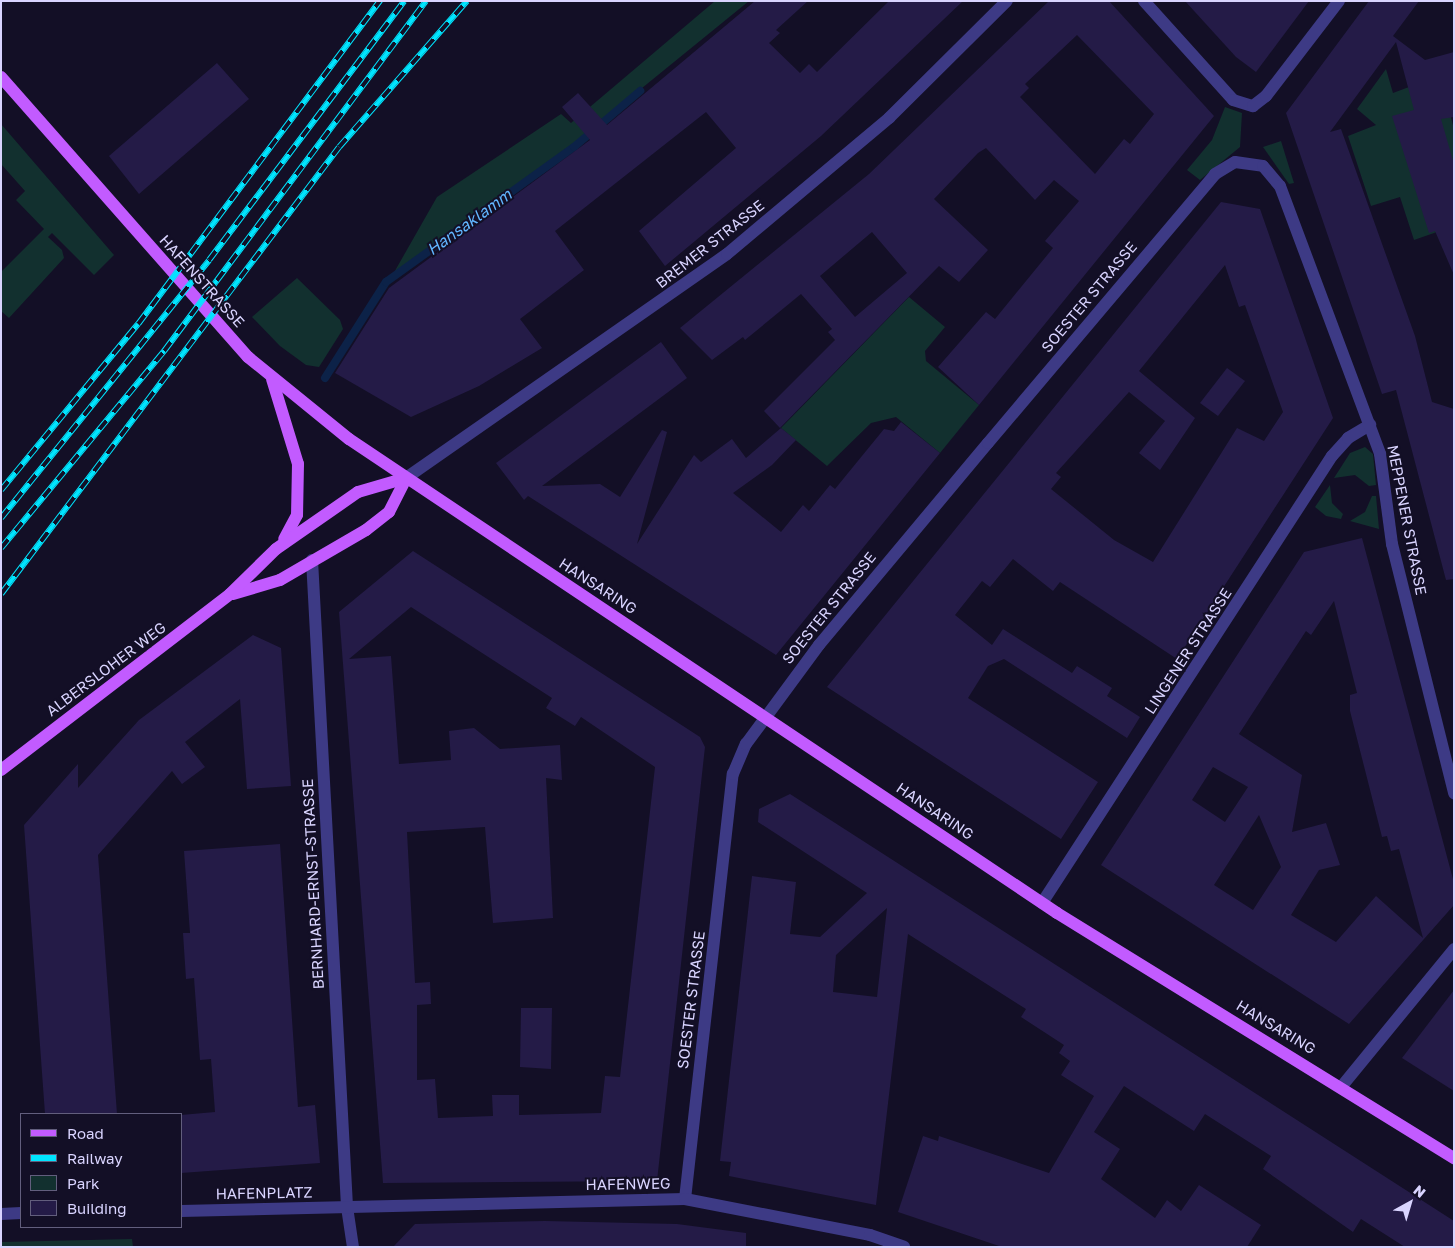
<!DOCTYPE html>
<html>
<head>
<meta charset="utf-8">
<style>
  body { margin:0 }
  #map { position:relative; width:1455px; height:1248px; overflow:hidden; background:#130f26; font-family:"Golos Text",sans-serif }
  div>[style] { position:absolute }
  .green>* { inset:0; background:#12302f }
  .stream>* { height:8px; margin:-4px; padding:0 4px; transform-origin:4px; border-radius:4px; background:#0c2248 }
  .building>* { inset:0; background:#241b47 }
  .minor>* { height:12px; margin:-6px; padding:0 6px; transform-origin:6px; border-radius:6px; background:#3d3a85 }
  .major>* { height:12px; margin:-6px; padding:0 6px; transform-origin:6px; border-radius:6px; background:#c25bff }
  .rail>* { height:5.5px; margin-top:-2.75px; transform-origin:0; background:repeating-linear-gradient(90deg,#130f26 0 11px,#00e5ff 0 22px); box-sizing:border-box; border-block:1px solid #00e5ff }
  span { translate:-50% -50%; white-space:nowrap; text-align:center; line-height:1.15; -webkit-text-stroke:4px #130f26; paint-order:stroke }
  .street-label { font-size:15px; color:#d9d4ff }
  .water-label { font-size:16px; color:#62b6ff; font-style:italic }
  .frame { position:absolute; inset:0; border:2px solid #d9d4ff; pointer-events:none }
  .legend { position:absolute; left:20px; top:1113px; width:162px; height:115px; box-sizing:border-box; background:#130f26; border:1px solid #625e7d; margin:0; padding:6px 9px; list-style:none; font-size:15px; color:#d9d4ff }
  .legend li { display:flex; align-items:center; gap:10px; height:25px }
  .legend b { width:25px; border:1px solid #625e7d }
  .north { position:absolute; left:1385px; top:1178px; width:50px; height:50px; -webkit-text-stroke:4px #130f26; paint-order:stroke; rotate:39deg; font-size:14px; font-weight:700; line-height:20px; text-align:center; color:#d9d4ff }
  .north::after { content:''; display:block; margin:auto; width:18px; height:22px; background:#d9d4ff; clip-path:polygon(50% 0,100% 100%,50% 72%,0 100%) }
</style>
</head>
<body>
<div id="map">
  <div class="green">
    <div style="clip-path:polygon(715px 1px,749px 1px,572px 145px,392px 276px,437px 197px,561px 114px,571px 123px)"></div>
    <div style="clip-path:polygon(1386px 69px,1393px 93px,1409px 87px,1443px 87px,1454px 129px,1454px 226px,1414px 240px,1400px 197px,1371px 206px,1348px 136px,1376px 125px,1357px 109px)"></div>
    <div style="clip-path:polygon(1225px 107px,1242px 113px,1240px 147px,1200px 180px,1187px 170px,1212px 140px)"></div>
    <div style="clip-path:polygon(1px 124px,114px 255px,94px 275px,52px 233px,48px 237px,62px 250px,64px 258px,9px 318px,1px 311px,1px 272px,44px 229px,16px 200px,25px 191px,1px 164px)"></div>
    <div style="clip-path:polygon(1281px 141px,1294px 183px,1289px 184px,1263px 147px)"></div>
    <div style="clip-path:polygon(297px 278px,340px 320px,343px 329px,319px 367px,306px 365px,280px 346px,252px 317px)"></div>
    <div style="clip-path:polygon(909px 297px,945px 327px,925px 351px,926px 361px,979px 405px,940px 453px,896px 417px,871px 423px,827px 466px,781px 428px)"></div>
    <div style="clip-path:polygon(1365px 447px,1373px 454px,1376px 485px,1369px 486px,1355px 475px,1334px 478px,1350px 453px)"></div>
    <div style="clip-path:polygon(1330px 485px,1332px 503px,1343px 514px,1341px 519px,1326px 516px,1315px 507px)"></div>
    <div style="clip-path:polygon(1372px 496px,1376px 496px,1379px 529px,1350px 521px,1365px 512px)"></div>
    <div style="clip-path:polygon(132px 1239px,133px 1247px,1px 1247px,1px 1242px)"></div>
  </div>
  <div class="stream">
    <div style="left:325px;top:378px;width:114px;rotate:-57.6deg"></div>
    <div style="left:386px;top:282px;width:231px;rotate:-35.7deg"></div>
    <div style="left:574px;top:147px;width:87px;rotate:-40.3deg"></div>
  </div>
  <div class="building">
    <div style="clip-path:polygon(755px 1px,808px 1px,776px 30px,780px 33px,769px 43px,800px 73px,809px 64px,817px 72px,889px 1px,963px 1px,821px 136px,665px 266px,639px 231px,736px 148px,706px 112px,555px 231px,584px 270px,520px 319px,542px 348px,479px 386px,411px 417px,335px 373px,389px 288px,590px 140px,562px 107px,578px 93px,607px 125px)"></div>
    <div style="clip-path:polygon(evenodd,1049px 1px,1109px 1px,1214px 116px,979px 405px,938px 367px,986px 312px,995px 319px,1053px 248px,1045px 241px,1079px 201px,1054px 180px,1035px 200px,986px 148px,978px 153px,934px 199px,988px 250px,959px 282px,939px 266px,780px 428px,764px 411px,835px 340px,828px 332px,832px 329px,801px 294px,745px 340px,743px 337px,712px 360px,680px 328px,869px 174px,1049px 1px,1077px 35px,1154px 114px,1130px 144px,1124px 139px,1095px 174px,1020px 97px,1029px 88px,1025px 84px,1077px 35px,1049px 1px,872px 232px,907px 273px,855px 317px,820px 276px,872px 232px)"></div>
    <div style="clip-path:polygon(1185px 1px,1309px 1px,1256px 72px,1236px 57px)"></div>
    <div style="clip-path:polygon(1369px 1px,1419px 1px,1393px 36px,1425px 60px,1454px 52px,1454px 117px,1441px 119px,1454px 164px,1454px 275px,1435px 231px,1429px 233px,1392px 116px,1414px 110px,1396px 42px,1330px 132px,1341px 129px,1415px 336px,1432px 402px,1454px 409px,1454px 579px,1446px 580px,1396px 390px,1382px 394px,1286px 113px)"></div>
    <div style="clip-path:polygon(217px 63px,249px 99px,139px 194px,109px 156px)"></div>
    <div style="clip-path:polygon(evenodd,1221px 202px,1260px 209px,1333px 418px,1177px 659px,1060px 582px,1053px 591px,1013px 559px,990px 587px,982px 581px,955px 615px,992px 645px,1003px 629px,1072px 673px,1077px 666px,1112px 688px,1107px 696px,1140px 717px,1127px 738px,1004px 659px,988px 666px,968px 698px,1098px 782px,1061px 839px,827px 687px,1221px 202px,1225px 265px,1239px 307px,1245px 305px,1283px 412px,1264px 441px,1237px 428px,1153px 562px,1114px 540px,1051px 489px,1061px 477px,1056px 473px,1129px 392px,1165px 421px,1139px 453px,1160px 470px,1195px 418px,1139px 371px,1225px 265px)"></div>
    <div style="clip-path:polygon(661px 342px,687px 378px,542px 486px,600px 484px,620px 497px,662px 430px,667px 432px,637px 544px,694px 455px,701px 462px,732px 439px,746px 458px,781px 428px,796px 440px,772px 465px,733px 493px,781px 532px,803px 505px,809px 511px,830px 485px,835px 489px,884px 429px,894px 431px,901px 422px,940px 453px,776px 655px,528px 496px,524px 500px,496px 463px)"></div>
    <div style="clip-path:polygon(1227px 368px,1245px 381px,1218px 416px,1200px 403px)"></div>
    <div style="clip-path:polygon(evenodd,1362px 538px,1454px 883px,1454px 905px,1349px 1024px,1101px 865px,1304px 552px,1362px 538px,1334px 601px,1357px 693px,1350px 695px,1350px 711px,1382px 837px,1387px 836px,1391px 851px,1399px 849px,1423px 938px,1376px 896px,1336px 942px,1291px 915px,1319px 870px,1340px 865px,1326px 823px,1292px 832px,1302px 775px,1239px 734px,1306px 631px,1311px 635px,1334px 601px,1362px 538px,1213px 767px,1248px 787px,1225px 822px,1192px 800px,1213px 767px,1362px 538px,1259px 815px,1281px 867px,1253px 910px,1214px 885px,1259px 815px)"></div>
    <div style="clip-path:polygon(evenodd,413px 551px,700px 737px,705px 747px,657px 1181px,383px 1183px,339px 612px,413px 551px,411px 607px,552px 698px,546px 708px,575px 726px,581px 717px,655px 767px,620px 1077px,605px 1076px,601px 1113px,519px 1115px,519px 1095px,492px 1095px,493px 1116px,438px 1118px,435px 1079px,417px 1080px,417px 1005px,431px 1004px,430px 982px,415px 983px,407px 832px,485px 827px,493px 923px,553px 918px,546px 778px,562px 780px,560px 745px,500px 749px,474px 728px,449px 731px,451px 760px,399px 764px,391px 656px,349px 659px,411px 607px)"></div>
    <div style="clip-path:polygon(253px 635px,281px 648px,291px 786px,247px 789px,240px 699px,185px 742px,205px 767px,182px 784px,172px 771px,98px 855px,117px 1114px,45px 1114px,24px 825px,78px 764px,78px 788px,139px 720px)"></div>
    <div style="clip-path:polygon(evenodd,790px 794px,1454px 1221px,1454px 1247px,1405px 1247px,1361px 1219px,1353px 1232px,1263px 1169px,1271px 1156px,1205px 1114px,1194px 1131px,1124px 1086px,1094px 1132px,1120px 1149px,1101px 1179px,1155px 1218px,1167px 1200px,1181px 1211px,1199px 1185px,1261px 1225px,1247px 1247px,1002px 1247px,898px 1212px,923px 1136px,938px 1141px,939px 1136px,1049px 1173px,1094px 1096px,1061px 1075px,1070px 1061px,1059px 1053px,1064px 1045px,1021px 1017px,1026px 1009px,908px 934px,876px 1205px,729px 1176px,731px 1162px,720px 1161px,752px 876px,796px 882px,790px 934px,820px 937px,867px 893px,758px 822px,759px 809px,790px 794px,887px 908px,877px 997px,833px 992px,836px 955px,887px 908px)"></div>
    <div style="clip-path:polygon(280px 844px,298px 1107px,315px 1105px,320px 1163px,181px 1173px,181px 1115px,215px 1112px,211px 1059px,200px 1060px,194px 978px,186px 979px,183px 933px,190px 933px,184px 851px)"></div>
    <div style="clip-path:polygon(1454px 990px,1454px 1091px,1402px 1058px)"></div>
    <div style="clip-path:polygon(521px 1008px,552px 1008px,551px 1069px,520px 1067px)"></div>
    <div style="clip-path:polygon(545px 1221px,677px 1224px,746px 1233px,746px 1247px,393px 1247px,415px 1224px)"></div>
  </div>
  <div class="minor">
    <div style="left:1144px;top:1px;width:133px;rotate:48deg"></div>
    <div style="left:1233px;top:100px;width:21px;rotate:17deg"></div>
    <div style="left:1253px;top:106px;width:16px;rotate:-38deg"></div>
    <div style="left:1266px;top:96px;width:120px;rotate:-52.5deg"></div>
    <div style="left:406px;top:478px;width:391px;rotate:-34.9deg"></div>
    <div style="left:727px;top:254px;width:212px;rotate:-40deg"></div>
    <div style="left:889px;top:118px;width:166px;rotate:-44.8deg"></div>
    <div style="left:312px;top:560px;width:648px;rotate:86.9deg"></div>
    <div style="left:347px;top:1207px;width:40px;rotate:81.5deg"></div>
    <div style="left:1042px;top:903px;width:533px;rotate:-57.03deg"></div>
    <div style="left:1332px;top:456px;width:24px;rotate:-48deg"></div>
    <div style="left:1348px;top:438px;width:26px;rotate:-31deg"></div>
    <div style="left:1342px;top:1086px;width:177px;rotate:-50.7deg"></div>
    <div style="left:685px;top:1199px;width:428px;rotate:-83.6deg"></div>
    <div style="left:733px;top:774px;width:33px;rotate:-67deg"></div>
    <div style="left:746px;top:744px;width:123px;rotate:-53.6deg"></div>
    <div style="left:819px;top:645px;width:263px;rotate:-50.1deg"></div>
    <div style="left:988px;top:443px;width:352px;rotate:-49.8deg"></div>
    <div style="left:1215px;top:174px;width:23px;rotate:-31deg"></div>
    <div style="left:1235px;top:162px;width:28px;rotate:8deg"></div>
    <div style="left:1263px;top:166px;width:26px;rotate:50deg"></div>
    <div style="left:1280px;top:186px;width:286px;rotate:69.5deg"></div>
    <div style="left:1380px;top:454px;width:91px;rotate:82.4deg"></div>
    <div style="left:1392px;top:544px;width:257px;rotate:76deg"></div>
    <div style="left:181px;top:1211px;width:504px;rotate:-1.36deg"></div>
    <div style="left:685px;top:1199px;width:188px;rotate:11deg"></div>
    <div style="left:870px;top:1235px;width:36px;rotate:19deg"></div>
    <div style="left:1px;top:1214px;width:20px;rotate:-3deg"></div>
  </div>
  <div class="major">
    <div style="left:1px;top:77px;width:373px;rotate:48.6deg"></div>
    <div style="left:248px;top:357px;width:130px;rotate:39.1deg"></div>
    <div style="left:349px;top:439px;width:852px;rotate:33.8deg"></div>
    <div style="left:1057px;top:913px;width:467px;rotate:31.7deg"></div>
    <div style="left:272px;top:379px;width:89px;rotate:73deg"></div>
    <div style="left:298px;top:464px;width:51px;rotate:91.1deg"></div>
    <div style="left:297px;top:515px;width:27px;rotate:118deg"></div>
    <div style="left:233px;top:594px;width:49px;rotate:-16.6deg"></div>
    <div style="left:280px;top:580px;width:99px;rotate:-30.2deg"></div>
    <div style="left:366px;top:530px;width:29px;rotate:-38deg"></div>
    <div style="left:389px;top:512px;width:38px;rotate:-63deg"></div>
    <div style="left:1px;top:770px;width:289px;rotate:-37.5deg"></div>
    <div style="left:230px;top:594px;width:64px;rotate:-44.4deg"></div>
    <div style="left:276px;top:549px;width:100px;rotate:-34.8deg"></div>
    <div style="left:358px;top:492px;width:50px;rotate:-16.3deg"></div>
  </div>
  <div class="rail">
    <div style="left:1px;top:490px;width:215px;rotate:-50.5deg"></div>
    <div style="left:138px;top:324px;width:404px;rotate:-53.2deg"></div>
    <div style="left:1px;top:518px;width:331px;rotate:-51.1deg"></div>
    <div style="left:209px;top:260px;width:324px;rotate:-53deg"></div>
    <div style="left:1px;top:548px;width:256px;rotate:-50.4deg"></div>
    <div style="left:164px;top:351px;width:437px;rotate:-53.2deg"></div>
    <div style="left:1px;top:594px;width:560px;rotate:-52.91deg"></div>
    <div style="left:339px;top:147px;width:194px;rotate:-48.8deg"></div>
  </div>
  <div class="street-label">
    <span style="left:710px;top:244px;rotate:-38deg">BREMER STRASSE</span>
    <span style="left:202px;top:281px;rotate:48deg">HAFENSTRASSE</span>
    <span style="left:1089px;top:297px;rotate:-50deg">SOESTER STRASSE</span>
    <span style="left:1407px;top:520px;rotate:79deg">MEPPENER STRASSE</span>
    <span style="left:598px;top:586px;rotate:33deg">HANSARING</span>
    <span style="left:829px;top:608px;rotate:-51deg">SOESTER STRASSE</span>
    <span style="left:1188px;top:651px;rotate:-57deg">LINGENER STRASSE</span>
    <span style="left:106px;top:669px;rotate:-37deg">ALBERSLOHER WEG</span>
    <span style="left:935px;top:811px;rotate:34deg">HANSARING</span>
    <span style="left:313px;top:884px;rotate:-93deg">BERNHARD-ERNST-STRASSE</span>
    <span style="left:691px;top:1000px;rotate:-83deg">SOESTER STRASSE</span>
    <span style="left:1276px;top:1027px;rotate:31deg">HANSARING</span>
    <span style="left:628px;top:1184px;rotate:-1deg">HAFENWEG</span>
    <span style="left:264px;top:1193px;rotate:-1deg">HAFENPLATZ</span>
  </div>
  <div class="water-label">
    <span style="left:469px;top:222px;rotate:-36deg">Hansaklamm</span>
  </div>
  <div class="frame"></div>
  <ul class="legend">
  <li><b style="height:6px;background:#c25bff"></b>Road</li>
  <li><b style="height:6px;background:#00e5ff"></b>Railway</li>
  <li><b style="height:14px;background:#12302f"></b>Park</li>
  <li><b style="height:14px;background:#241b47"></b>Building</li>
  </ul>
  <div class="north">N</div>
</div>
</body>
</html>
